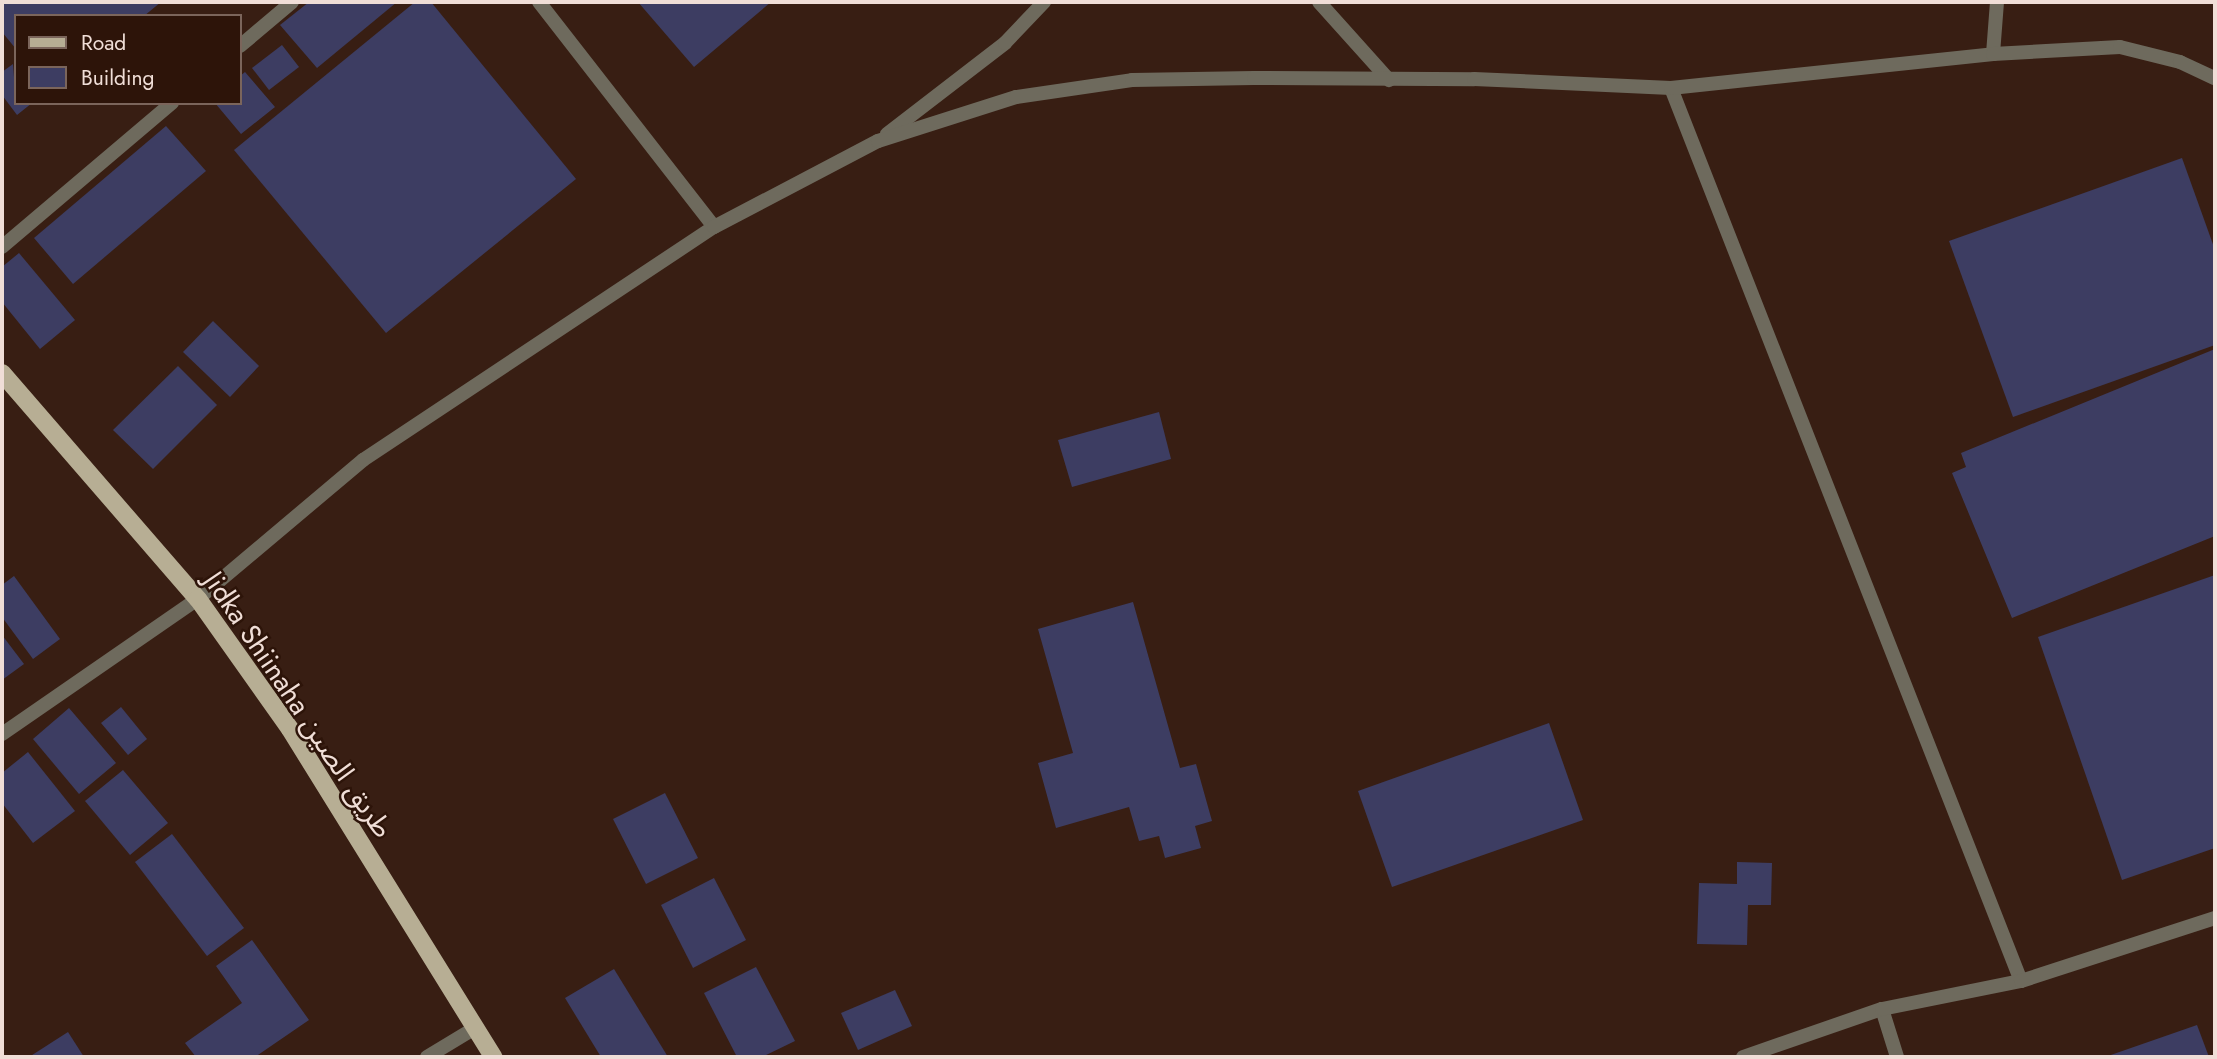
<!DOCTYPE html>
<html>
<head>
<meta charset="utf-8">
<style>
  body { margin:0 }
  #map { position:relative; width:2217px; height:1059px; overflow:hidden; background:#381e13; font-family:Jost,"Noto Sans Arabic",sans-serif }
  div>[style] { position:absolute }
  .building>* { inset:0; background:#3d3d62 }
  .minor>* { height:14px; margin:-7px; padding:0 7px; transform-origin:7px; border-radius:7px; background:#6e6a5d }
  .tertiary>* { height:14px; margin:-7px; padding:0 7px; transform-origin:7px; border-radius:7px; background:#6e6a5d }
  .primary>* { height:18px; margin:-9px; padding:0 9px; transform-origin:9px; border-radius:9px; background:#b7ae94 }
  span { translate:-50% -50%; white-space:nowrap; text-align:center; line-height:1.15; -webkit-text-stroke:5px #2d1409; paint-order:stroke }
  .street-label { font-size:28px; color:#f0ded7 }
  .frame { position:absolute; inset:0; border:4px solid #f0ded7; pointer-events:none }
  .legend { position:absolute; left:14px; top:14px; width:228px; height:91px; box-sizing:border-box; background:#2d1409; border:2px solid #7b655b; margin:0; padding:9px 12px; list-style:none; font-size:21px; color:#f0ded7 }
  .legend li { display:flex; align-items:center; gap:14px; height:35px }
  .legend b { width:35px; border:2px solid #7b655b }
</style>
</head>
<body>
<div id="map">
  <div class="building">
    <div style="clip-path:polygon(2px 2px,161px 2px,144px 16px,16px 16px,16px 49px,2px 32px)"></div>
    <div style="clip-path:polygon(309px 2px,397px 2px,317px 68px,280px 25px)"></div>
    <div style="clip-path:polygon(415px 2px,431px 2px,576px 179px,386px 333px,234px 150px)"></div>
    <div style="clip-path:polygon(638px 2px,771px 2px,694px 67px)"></div>
    <div style="clip-path:polygon(282px 45px,299px 67px,269px 90px,252px 68px)"></div>
    <div style="clip-path:polygon(13px 64px,16px 103px,32px 103px,17px 115px,2px 95px,2px 72px)"></div>
    <div style="clip-path:polygon(245px 72px,275px 107px,241px 134px,215px 103px,240px 103px,240px 76px)"></div>
    <div style="clip-path:polygon(166px 126px,206px 171px,73px 284px,34px 238px)"></div>
    <div style="clip-path:polygon(2182px 158px,2215px 250px,2215px 345px,2013px 417px,1949px 241px)"></div>
    <div style="clip-path:polygon(19px 253px,75px 320px,40px 349px,2px 302px,2px 267px)"></div>
    <div style="clip-path:polygon(213px 321px,259px 366px,230px 397px,183px 352px)"></div>
    <div style="clip-path:polygon(2215px 349px,2215px 536px,2012px 618px,1952px 473px,1966px 467px,1961px 453px)"></div>
    <div style="clip-path:polygon(178px 366px,217px 405px,153px 469px,113px 430px)"></div>
    <div style="clip-path:polygon(1159px 412px,1171px 459px,1072px 487px,1058px 440px)"></div>
    <div style="clip-path:polygon(2215px 575px,2215px 848px,2122px 880px,2038px 637px)"></div>
    <div style="clip-path:polygon(14px 576px,60px 639px,33px 659px,2px 617px,2px 585px)"></div>
    <div style="clip-path:polygon(1133px 602px,1180px 768px,1196px 764px,1212px 821px,1195px 826px,1201px 848px,1165px 858px,1159px 836px,1139px 841px,1129px 807px,1056px 828px,1038px 763px,1073px 753px,1038px 629px)"></div>
    <div style="clip-path:polygon(2px 635px,24px 664px,2px 680px)"></div>
    <div style="clip-path:polygon(121px 707px,147px 739px,128px 755px,101px 723px)"></div>
    <div style="clip-path:polygon(69px 708px,116px 763px,79px 794px,33px 739px)"></div>
    <div style="clip-path:polygon(1549px 723px,1583px 820px,1392px 887px,1358px 791px)"></div>
    <div style="clip-path:polygon(28px 752px,75px 811px,33px 843px,2px 803px,2px 773px)"></div>
    <div style="clip-path:polygon(123px 770px,168px 823px,130px 855px,85px 801px)"></div>
    <div style="clip-path:polygon(665px 793px,698px 858px,646px 884px,613px 819px)"></div>
    <div style="clip-path:polygon(172px 834px,244px 928px,207px 956px,135px 862px)"></div>
    <div style="clip-path:polygon(1737px 862px,1772px 863px,1771px 905px,1748px 905px,1747px 945px,1697px 944px,1699px 883px,1737px 884px)"></div>
    <div style="clip-path:polygon(714px 878px,746px 940px,693px 968px,661px 905px)"></div>
    <div style="clip-path:polygon(252px 940px,309px 1020px,255px 1057px,196px 1057px,185px 1043px,242px 1003px,216px 966px)"></div>
    <div style="clip-path:polygon(756px 967px,795px 1041px,762px 1057px,737px 1057px,704px 993px)"></div>
    <div style="clip-path:polygon(614px 969px,668px 1057px,601px 1057px,565px 998px)"></div>
    <div style="clip-path:polygon(895px 990px,912px 1026px,858px 1050px,841px 1013px)"></div>
    <div style="clip-path:polygon(2197px 1025px,2209px 1057px,2105px 1057px)"></div>
    <div style="clip-path:polygon(68px 1032px,84px 1057px,29px 1057px)"></div>
  </div>
  <div class="minor">
    <div style="left:539px;top:2px;width:285px;rotate:52.1deg"></div>
    <div style="left:1319px;top:2px;width:105px;rotate:48.1deg"></div>
    <div style="left:240px;top:46px;width:68px;rotate:-40.2deg"></div>
    <div style="left:1993px;top:54px;width:52px;rotate:-85.6deg"></div>
    <div style="left:1671px;top:88px;width:959px;rotate:68.6deg"></div>
    <div style="left:887px;top:134px;width:149px;rotate:-37.6deg"></div>
    <div style="left:1005px;top:43px;width:57px;rotate:-46.4deg"></div>
    <div style="left:2px;top:247px;width:223px;rotate:-40.3deg"></div>
    <div style="left:2px;top:734px;width:238px;rotate:-34.6deg"></div>
    <div style="left:198px;top:599px;width:216px;rotate:-40.1deg"></div>
    <div style="left:363px;top:460px;width:421px;rotate:-33.6deg"></div>
    <div style="left:714px;top:227px;width:185px;rotate:-27.7deg"></div>
    <div style="left:878px;top:141px;width:145px;rotate:-17.7deg"></div>
    <div style="left:1016px;top:97px;width:117px;rotate:-8.3deg"></div>
    <div style="left:1132px;top:80px;width:122px;rotate:-0.9deg"></div>
    <div style="left:1254px;top:78px;width:220px;rotate:0.3deg"></div>
    <div style="left:1474px;top:79px;width:197px;rotate:2.6deg"></div>
    <div style="left:1671px;top:88px;width:324px;rotate:-6deg"></div>
    <div style="left:1993px;top:54px;width:127px;rotate:-3.2deg"></div>
    <div style="left:2120px;top:47px;width:62px;rotate:14deg"></div>
    <div style="left:2180px;top:62px;width:38px;rotate:25deg"></div>
    <div style="left:1882px;top:1009px;width:50px;rotate:72.6deg"></div>
    <div style="left:427px;top:1057px;width:56px;rotate:-31.1deg"></div>
  </div>
  <div class="tertiary">
    <div style="left:1743px;top:1057px;width:147px;rotate:-19.1deg"></div>
    <div style="left:1882px;top:1009px;width:142px;rotate:-11.4deg"></div>
    <div style="left:2021px;top:981px;width:204px;rotate:-18deg"></div>
  </div>
  <div class="primary">
    <div style="left:2px;top:373px;width:299px;rotate:49.1deg"></div>
    <div style="left:198px;top:599px;width:159px;rotate:54.7deg"></div>
    <div style="left:290px;top:729px;width:386px;rotate:58.2deg"></div>
  </div>
  <div class="street-label">
    <span style="left:298px;top:705px;rotate:56deg">Jidka Shiinaha طريق الصين</span>
  </div>
  <div class="frame"></div>
  <ul class="legend">
  <li><b style="height:9px;background:#b7ae94"></b>Road</li>
  <li><b style="height:19px;background:#3d3d62"></b>Building</li>
  </ul>
</div>
</body>
</html>
